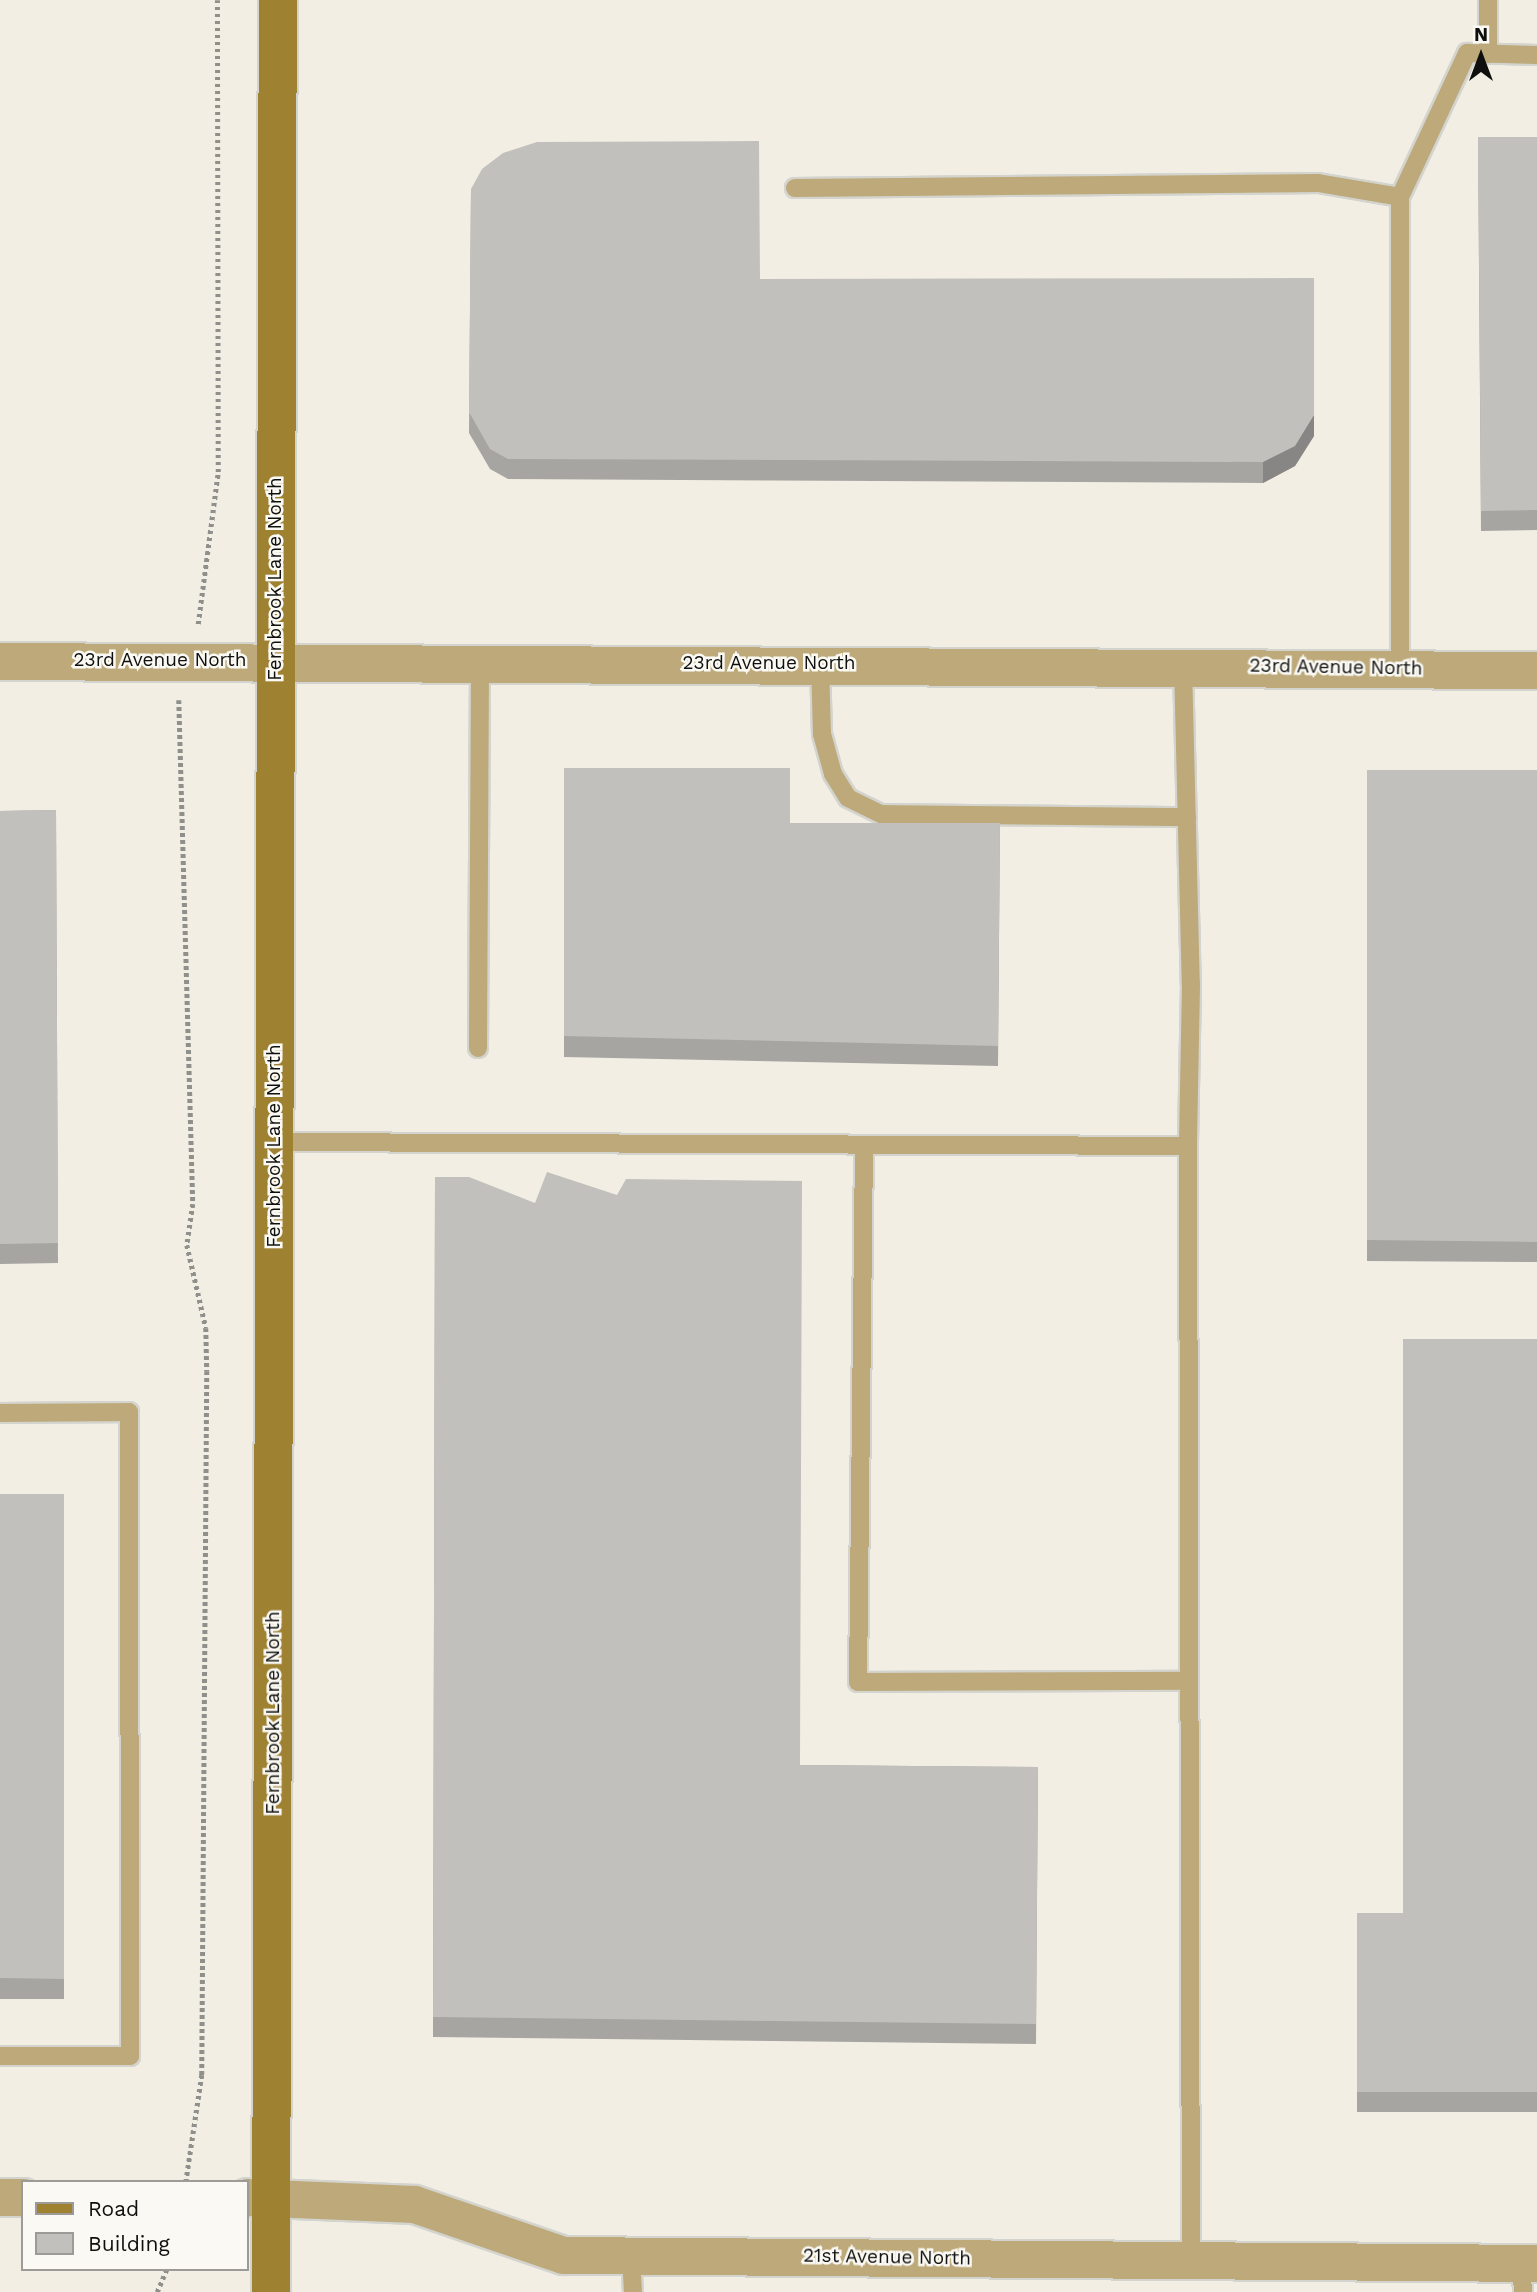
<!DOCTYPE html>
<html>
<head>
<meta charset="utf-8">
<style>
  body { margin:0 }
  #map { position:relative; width:1537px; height:2292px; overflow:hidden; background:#faf9f4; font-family:"Work Sans",sans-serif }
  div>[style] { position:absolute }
  .built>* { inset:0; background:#f3eee3 }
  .path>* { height:4.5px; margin-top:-2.25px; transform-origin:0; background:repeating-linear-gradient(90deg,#8f8f8b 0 3.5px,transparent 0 7px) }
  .roads { filter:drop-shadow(2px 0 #d4d4cf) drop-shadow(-2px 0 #d4d4cf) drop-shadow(0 2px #d4d4cf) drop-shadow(0 -2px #d4d4cf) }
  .lane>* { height:18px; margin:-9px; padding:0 9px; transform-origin:9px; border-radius:9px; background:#bda979 }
  .street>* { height:37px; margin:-18.5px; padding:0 18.5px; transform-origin:18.5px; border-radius:18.5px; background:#bda979 }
  .secondary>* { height:38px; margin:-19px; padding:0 19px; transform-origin:19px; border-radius:19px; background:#9f8132 }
  .wall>* { inset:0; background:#a7a5a2 }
  .shaded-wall>* { inset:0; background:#888684 }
  .building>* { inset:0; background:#c2c0bc }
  span { translate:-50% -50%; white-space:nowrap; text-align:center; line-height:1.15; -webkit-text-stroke:5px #faf9f4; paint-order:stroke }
  .street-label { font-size:19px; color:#0f0f0d }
  .legend { position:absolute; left:21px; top:2180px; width:228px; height:91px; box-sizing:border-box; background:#faf9f4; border:2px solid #9c9b98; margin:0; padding:9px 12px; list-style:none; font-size:21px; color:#0f0f0d }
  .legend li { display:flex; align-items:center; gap:14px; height:35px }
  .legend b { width:35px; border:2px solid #9c9b98 }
  .north { position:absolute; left:1446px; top:21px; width:70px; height:70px; -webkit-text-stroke:5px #faf9f4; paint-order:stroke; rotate:0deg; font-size:19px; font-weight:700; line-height:28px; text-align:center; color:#0f0f0d }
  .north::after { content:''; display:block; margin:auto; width:24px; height:32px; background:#0f0f0d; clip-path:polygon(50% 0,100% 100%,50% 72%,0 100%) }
</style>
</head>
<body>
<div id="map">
  <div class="built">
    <div style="clip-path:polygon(evenodd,0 0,1537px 0,1537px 2292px,0 2292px,0 0,23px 2182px,247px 2182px,247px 2269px,23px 2269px,23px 2182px)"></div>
  </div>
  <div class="path">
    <div style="left:198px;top:624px;width:153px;rotate:-82.5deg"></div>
    <div style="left:218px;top:472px;width:472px;rotate:-90.1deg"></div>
    <div style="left:179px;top:700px;width:504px;rotate:88.41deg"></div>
    <div style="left:193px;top:1204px;width:41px;rotate:98.3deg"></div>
    <div style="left:187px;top:1245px;width:85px;rotate:77.1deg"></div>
    <div style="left:206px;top:1328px;width:43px;rotate:88.7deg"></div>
    <div style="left:207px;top:1371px;width:704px;rotate:90.41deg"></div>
    <div style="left:202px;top:2075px;width:108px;rotate:98.5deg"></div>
    <div style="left:157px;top:2292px;width:25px;rotate:-67deg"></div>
  </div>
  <div class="roads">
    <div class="lane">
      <div style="left:1488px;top:0;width:54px;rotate:90deg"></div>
      <div style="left:795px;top:188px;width:523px;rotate:-0.55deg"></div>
      <div style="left:1318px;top:183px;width:83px;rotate:9.7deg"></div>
      <div style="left:820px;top:663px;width:71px;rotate:88.4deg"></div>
      <div style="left:822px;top:734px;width:41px;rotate:74.6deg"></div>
      <div style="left:833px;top:774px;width:28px;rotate:58deg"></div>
      <div style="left:848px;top:798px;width:37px;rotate:26deg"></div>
      <div style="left:881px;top:814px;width:306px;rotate:0.6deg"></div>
      <div style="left:1183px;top:665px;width:320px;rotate:88.6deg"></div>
      <div style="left:1191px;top:985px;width:161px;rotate:91.1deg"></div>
      <div style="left:1400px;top:667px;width:470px;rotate:-90deg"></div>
      <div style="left:1400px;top:197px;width:159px;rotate:-65deg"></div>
      <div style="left:1467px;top:53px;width:70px;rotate:1.6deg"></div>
      <div style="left:478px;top:1048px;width:388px;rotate:-89.7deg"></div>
      <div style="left:274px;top:1142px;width:914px;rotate:0.25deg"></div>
      <div style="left:1188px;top:1146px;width:1114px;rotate:89.85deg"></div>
      <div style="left:864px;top:1145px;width:537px;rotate:90.64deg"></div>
      <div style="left:858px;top:1682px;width:331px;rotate:-0.2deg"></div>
      <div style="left:0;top:1413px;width:129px;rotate:-0.4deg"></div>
      <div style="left:129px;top:1412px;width:644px;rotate:89.91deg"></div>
      <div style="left:130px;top:2056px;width:130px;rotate:180deg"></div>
      <div style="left:631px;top:2255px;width:37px;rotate:87deg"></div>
      <div style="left:1521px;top:2263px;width:29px;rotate:86deg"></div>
    </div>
    <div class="street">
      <div style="left:0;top:661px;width:1537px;rotate:0.34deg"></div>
      <div style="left:0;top:2197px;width:23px"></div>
      <div style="left:247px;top:2197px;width:167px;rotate:2.4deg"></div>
      <div style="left:414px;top:2204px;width:157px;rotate:18.9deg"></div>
      <div style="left:563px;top:2255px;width:974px;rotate:0.47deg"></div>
    </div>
    <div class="secondary">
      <div style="left:271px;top:2292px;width:2292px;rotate:-89.83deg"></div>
    </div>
  </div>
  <div class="wall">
    <div style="clip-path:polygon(1478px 137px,1537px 137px,1537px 530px,1481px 531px)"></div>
    <div style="clip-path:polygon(471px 189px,760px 279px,1314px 436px,1295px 466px,1263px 483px,508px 479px,490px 469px,469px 433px)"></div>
    <div style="clip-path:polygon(564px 768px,790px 823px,1000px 823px,998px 1066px,564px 1057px)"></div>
    <div style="clip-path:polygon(1367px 770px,1537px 770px,1537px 1262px,1367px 1261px)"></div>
    <div style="clip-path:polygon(56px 810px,58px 1263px,0 1264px,0 811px)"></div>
    <div style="clip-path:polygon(435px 1177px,800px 1765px,1038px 1767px,1036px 2044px,433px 2037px)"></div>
    <div style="clip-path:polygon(1537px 1339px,1537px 2112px,1357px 2112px,1357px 1913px,1403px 1913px)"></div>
    <div style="clip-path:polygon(0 1494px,64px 1494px,64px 1999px,0 1999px)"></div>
  </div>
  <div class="shaded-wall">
    <div style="clip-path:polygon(1314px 415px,1314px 436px,1295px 466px,1263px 483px,1263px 462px)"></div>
  </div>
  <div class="building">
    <div style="clip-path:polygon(1478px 137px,1537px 137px,1537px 510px,1481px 511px)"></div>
    <div style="clip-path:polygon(759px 141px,760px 279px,1314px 278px,1314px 415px,1295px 446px,1263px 462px,508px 459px,490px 449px,469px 412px,471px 189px,482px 169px,503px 153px,537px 142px)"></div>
    <div style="clip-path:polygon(564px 768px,790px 768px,790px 823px,1000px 823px,998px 1046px,564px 1036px)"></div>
    <div style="clip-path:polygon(1367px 770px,1537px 770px,1537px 1242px,1367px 1240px)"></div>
    <div style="clip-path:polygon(56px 810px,58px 1243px,0 1244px,0 811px)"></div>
    <div style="clip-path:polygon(547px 1172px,617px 1195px,626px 1179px,802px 1181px,800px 1765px,1038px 1767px,1036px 2024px,433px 2017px,435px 1177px,469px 1177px,535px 1203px)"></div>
    <div style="clip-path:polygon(1403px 1339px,1537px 1339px,1537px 2092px,1357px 2092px,1357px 1913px,1403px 1913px)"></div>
    <div style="clip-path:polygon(0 1494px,64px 1494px,64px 1979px,0 1978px)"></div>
  </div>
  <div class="street-label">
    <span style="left:275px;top:579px;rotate:-90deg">Fernbrook Lane North</span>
    <span style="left:160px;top:660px">23rd Avenue North</span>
    <span style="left:769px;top:663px">23rd Avenue North</span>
    <span style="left:1336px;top:667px;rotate:1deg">23rd Avenue North</span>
    <span style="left:274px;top:1146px;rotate:-90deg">Fernbrook Lane North</span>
    <span style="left:273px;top:1713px;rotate:-90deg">Fernbrook Lane North</span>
    <span style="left:887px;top:2257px;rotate:1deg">21st Avenue North</span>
  </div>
  <ul class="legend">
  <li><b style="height:9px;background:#9f8132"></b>Road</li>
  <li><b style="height:19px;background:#c2c0bc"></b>Building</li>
  </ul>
  <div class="north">N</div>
</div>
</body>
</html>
